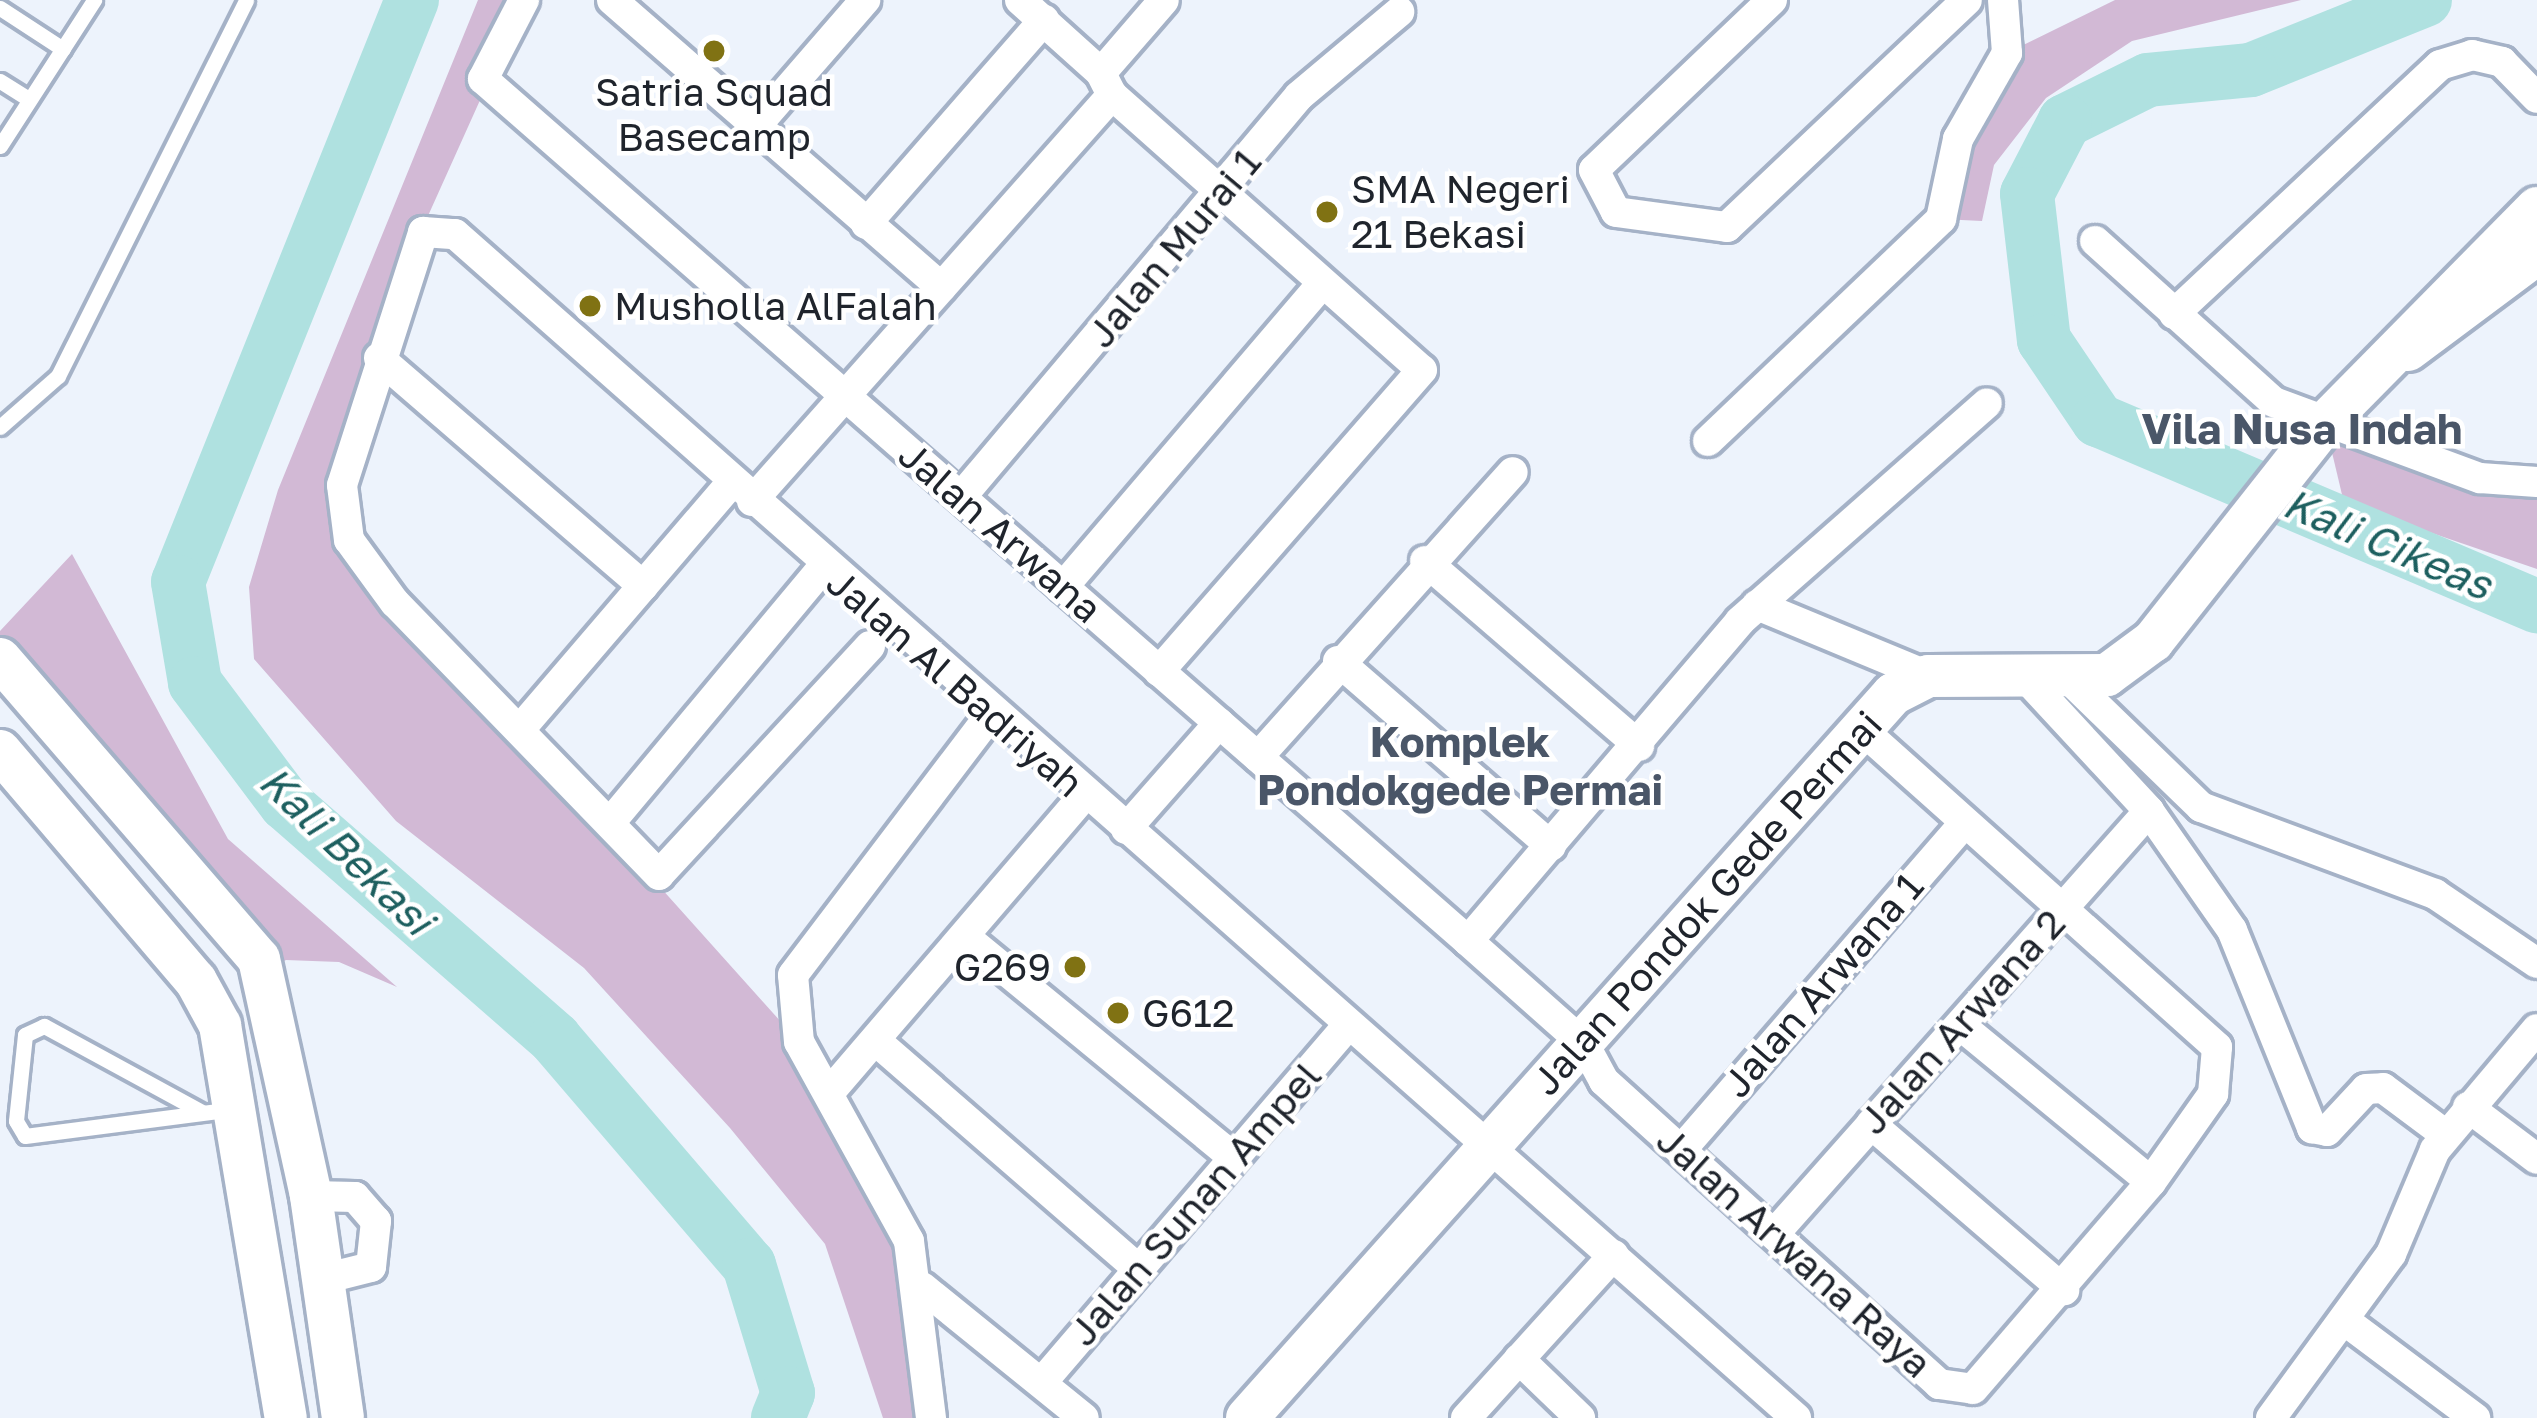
<!DOCTYPE html>
<html>
<head>
<meta charset="utf-8">
<style>
  body { margin:0 }
  #map { position:relative; width:2537px; height:1418px; overflow:hidden; background:#edf3fc; font-family:"Golos Text",sans-serif }
  div>[style] { position:absolute }
  .green>* { inset:0; background:#d2b9d5 }
  .river>* { height:54px; margin:-27px; padding:0 27px; transform-origin:27px; border-radius:27px; background:#afe1e0 }
  .roads { filter:drop-shadow(3px 0 #a5b2c7) drop-shadow(-3px 0 #a5b2c7) drop-shadow(0 3px #a5b2c7) drop-shadow(0 -3px #a5b2c7) }
  .lane>* { height:15px; margin:-7.5px; padding:0 7.5px; transform-origin:7.5px; border-radius:7.5px; background:#fff }
  .street>* { height:30px; margin:-15px; padding:0 15px; transform-origin:15px; border-radius:15px; background:#fff }
  .secondary>* { height:42px; margin:-21px; padding:0 21px; transform-origin:21px; border-radius:21px; background:#fff }
  .dots>* { width:33px; height:33px; translate:-50% -50%; box-sizing:border-box; border:6px solid #fff; border-radius:50% }
  span { translate:-50% -50%; white-space:nowrap; text-align:center; line-height:1.15; -webkit-text-stroke:9px #fff; paint-order:stroke }
  .poi-label { font-size:39px; color:#1f242c }
  .left { translate:0 -50%; text-align:left }
  .right { translate:-100% -50%; text-align:right }
  .street-label { font-size:39px; color:#1f242c }
  .neighbourhood-label { font-size:42px; color:#4a5668; font-weight:700 }
  .water-label { font-size:42px; color:#1d5f5f; font-style:italic }
</style>
</head>
<body>
<div id="map">
  <div class="green">
    <div style="clip-path:polygon(478px 0,525px 0,414px 247px,342px 485px,349px 540px,799px 1042px,909px 1241px,930px 1418px,883px 1418px,825px 1244px,730px 1128px,584px 968px,396px 821px,254px 659px,249px 587px,278px 490px)"></div>
    <div style="clip-path:polygon(2115px 0,2301px 0,2132px 41px,2046px 98px,1994px 165px,1982px 221px,1941px 219px,2007px 53px)"></div>
    <div style="clip-path:polygon(2325px 423px,2537px 482px,2537px 569px,2344px 503px)"></div>
    <div style="clip-path:polygon(72px 554px,228px 839px,397px 987px,339px 962px,286px 960px,262px 973px,0 659px,0 631px)"></div>
  </div>
  <div class="river">
    <div style="left:412px;top:0;width:627px;rotate:111.9deg"></div>
    <div style="left:178px;top:582px;width:102px;rotate:80.4deg"></div>
    <div style="left:195px;top:683px;width:151px;rotate:53.1deg"></div>
    <div style="left:286px;top:804px;width:357px;rotate:41.1deg"></div>
    <div style="left:555px;top:1039px;width:298px;rotate:49.4deg"></div>
    <div style="left:749px;top:1265px;width:134px;rotate:73.1deg"></div>
    <div style="left:788px;top:1393px;width:27px;rotate:112deg"></div>
    <div style="left:2425px;top:0;width:188px;rotate:158.1deg"></div>
    <div style="left:2251px;top:70px;width:103px;rotate:174.5deg"></div>
    <div style="left:2148px;top:80px;width:93px;rotate:153.7deg"></div>
    <div style="left:2065px;top:121px;width:82px;rotate:117.5deg"></div>
    <div style="left:2027px;top:194px;width:147px;rotate:83.4deg"></div>
    <div style="left:2044px;top:340px;width:97px;rotate:56deg"></div>
    <div style="left:2098px;top:420px;width:477px;rotate:23deg"></div>
  </div>
  <div class="roads">
    <div class="lane">
      <div style="left:0;top:8px;width:75px;rotate:33.1deg"></div>
      <div style="left:0;top:81px;width:34px;rotate:32deg"></div>
      <div style="left:0;top:146px;width:174px;rotate:-57.2deg"></div>
      <div style="left:0;top:427px;width:77px;rotate:-41.3deg"></div>
      <div style="left:58px;top:376px;width:420px;rotate:-63.4deg"></div>
      <div style="left:202px;top:1112px;width:180px;rotate:-151.4deg"></div>
      <div style="left:44px;top:1026px;width:21px;rotate:155deg"></div>
      <div style="left:25px;top:1035px;width:86px;rotate:96deg"></div>
      <div style="left:16px;top:1121px;width:17px;rotate:59deg"></div>
      <div style="left:25px;top:1136px;width:210px;rotate:-7.4deg"></div>
    </div>
    <div class="street">
      <div style="left:524px;top:0;width:89px;rotate:117.4deg"></div>
      <div style="left:483px;top:79px;width:1309px;rotate:41.19deg"></div>
      <div style="left:1468px;top:941px;width:155px;rotate:41.6deg"></div>
      <div style="left:1584px;top:1044px;width:42px;rotate:61.6deg"></div>
      <div style="left:1604px;top:1081px;width:452px;rotate:42.1deg"></div>
      <div style="left:1939px;top:1384px;width:34px;rotate:8deg"></div>
      <div style="left:1973px;top:1389px;width:273px;rotate:-49.3deg"></div>
      <div style="left:2151px;top:1182px;width:108px;rotate:-54.8deg"></div>
      <div style="left:2213px;top:1094px;width:47px;rotate:-85.1deg"></div>
      <div style="left:2217px;top:1047px;width:479px;rotate:-138.2deg"></div>
      <div style="left:612px;top:0;width:437px;rotate:41.1deg"></div>
      <div style="left:1020px;top:0;width:109px;rotate:42deg"></div>
      <div style="left:1772px;top:0;width:246px;rotate:136.3deg"></div>
      <div style="left:1594px;top:170px;width:47px;rotate:62.4deg"></div>
      <div style="left:1616px;top:212px;width:112px;rotate:7.7deg"></div>
      <div style="left:1727px;top:227px;width:330px;rotate:-43.4deg"></div>
      <div style="left:1112px;top:95px;width:414px;rotate:41.6deg"></div>
      <div style="left:1422px;top:370px;width:400px;rotate:131.1deg"></div>
      <div style="left:756px;top:126px;width:167px;rotate:-49.1deg"></div>
      <div style="left:866px;top:224px;width:271px;rotate:-48.9deg"></div>
      <div style="left:2095px;top:241px;width:241px;rotate:42deg"></div>
      <div style="left:2274px;top:402px;width:220px;rotate:20.3deg"></div>
      <div style="left:2480px;top:478px;width:57px;rotate:4deg"></div>
      <div style="left:2174px;top:314px;width:364px;rotate:-43.1deg"></div>
      <div style="left:2440px;top:65px;width:34px;rotate:-17deg"></div>
      <div style="left:2472px;top:55px;width:31px;rotate:13deg"></div>
      <div style="left:2502px;top:62px;width:50px;rotate:45.8deg"></div>
      <div style="left:379px;top:358px;width:349px;rotate:40.8deg"></div>
      <div style="left:1708px;top:441px;width:322px;rotate:-43.6deg"></div>
      <div style="left:1941px;top:219px;width:82px;rotate:-78deg"></div>
      <div style="left:1958px;top:139px;width:99px;rotate:-60.3deg"></div>
      <div style="left:2007px;top:53px;width:53px;rotate:-94.3deg"></div>
      <div style="left:961px;top:497px;width:524px;rotate:-49.87deg"></div>
      <div style="left:1299px;top:96px;width:131px;rotate:-40deg"></div>
      <div style="left:752px;top:501px;width:543px;rotate:-48.44deg"></div>
      <div style="left:1112px;top:95px;width:25px;rotate:-117deg"></div>
      <div style="left:1101px;top:73px;width:96px;rotate:-49.2deg"></div>
      <div style="left:1425px;top:561px;width:283px;rotate:40.8deg"></div>
      <div style="left:1063px;top:587px;width:399px;rotate:-49.5deg"></div>
      <div style="left:1757px;top:605px;width:185px;rotate:22.5deg"></div>
      <div style="left:870px;top:646px;width:311px;rotate:132.7deg"></div>
      <div style="left:659px;top:875px;width:379px;rotate:-134.1deg"></div>
      <div style="left:395px;top:603px;width:78px;rotate:-126.1deg"></div>
      <div style="left:349px;top:540px;width:55px;rotate:-97.3deg"></div>
      <div style="left:342px;top:485px;width:266px;rotate:-72.2deg"></div>
      <div style="left:423px;top:232px;width:32px;rotate:4deg"></div>
      <div style="left:455px;top:234px;width:1789px;rotate:41.44deg"></div>
      <div style="left:1338px;top:661px;width:282px;rotate:41deg"></div>
      <div style="left:2026px;top:678px;width:181px;rotate:47.2deg"></div>
      <div style="left:2149px;top:811px;width:145px;rotate:55.1deg"></div>
      <div style="left:2232px;top:930px;width:214px;rotate:68deg"></div>
      <div style="left:2312px;top:1128px;width:15px;rotate:11deg"></div>
      <div style="left:2327px;top:1131px;width:57px;rotate:-47.1deg"></div>
      <div style="left:2366px;top:1089px;width:17px;rotate:-3deg"></div>
      <div style="left:2383px;top:1088px;width:79px;rotate:36.7deg"></div>
      <div style="left:2071px;top:681px;width:181px;rotate:44.1deg"></div>
      <div style="left:2201px;top:807px;width:250px;rotate:20.4deg"></div>
      <div style="left:2435px;top:894px;width:123px;rotate:34.1deg"></div>
      <div style="left:522px;top:727px;width:321px;rotate:-49.4deg"></div>
      <div style="left:1258px;top:757px;width:382px;rotate:-48.2deg"></div>
      <div style="left:614px;top:818px;width:325px;rotate:-50.2deg"></div>
      <div style="left:1126px;top:829px;width:141px;rotate:-48.7deg"></div>
      <div style="left:970px;top:941px;width:340px;rotate:39.4deg"></div>
      <div style="left:1468px;top:941px;width:420px;rotate:-49.6deg"></div>
      <div style="left:1740px;top:621px;width:329px;rotate:-41.4deg"></div>
      <div style="left:1960px;top:1025px;width:247px;rotate:39.4deg"></div>
      <div style="left:876px;top:1041px;width:346px;rotate:41deg"></div>
      <div style="left:829px;top:1093px;width:391px;rotate:-49.4deg"></div>
      <div style="left:2468px;top:1107px;width:86px;rotate:37deg"></div>
      <div style="left:1871px;top:1124px;width:255px;rotate:40.7deg"></div>
      <div style="left:1682px;top:1149px;width:432px;rotate:-49.1deg"></div>
      <div style="left:311px;top:1196px;width:44px;rotate:1.3deg"></div>
      <div style="left:355px;top:1197px;width:32px;rotate:49deg"></div>
      <div style="left:376px;top:1221px;width:46px;rotate:96.2deg"></div>
      <div style="left:371px;top:1267px;width:49px;rotate:166deg"></div>
      <div style="left:1775px;top:1233px;width:564px;rotate:-48.45deg"></div>
      <div style="left:922px;top:1287px;width:208px;rotate:39deg"></div>
      <div style="left:2348px;top:1323px;width:159px;rotate:36.8deg"></div>
      <div style="left:1519px;top:1359px;width:85px;rotate:44deg"></div>
      <div style="left:1043px;top:1381px;width:466px;rotate:-49.4deg"></div>
      <div style="left:931px;top:1418px;width:178px;rotate:-97.1deg"></div>
      <div style="left:909px;top:1241px;width:227px;rotate:-118.9deg"></div>
      <div style="left:799px;top:1042px;width:67px;rotate:-95.1deg"></div>
      <div style="left:793px;top:975px;width:328px;rotate:-52.8deg"></div>
      <div style="left:1466px;top:1418px;width:220px;rotate:-47.8deg"></div>
      <div style="left:2271px;top:1418px;width:203px;rotate:-53.8deg"></div>
      <div style="left:2391px;top:1254px;width:113px;rotate:-67.1deg"></div>
      <div style="left:2435px;top:1150px;width:158px;rotate:-49.9deg"></div>
    </div>
    <div class="secondary">
      <div style="left:2408px;top:350px;width:161px;rotate:-36.7deg"></div>
      <div style="left:0;top:659px;width:396px;rotate:49.2deg"></div>
      <div style="left:259px;top:959px;width:243px;rotate:77.6deg"></div>
      <div style="left:311px;top:1196px;width:224px;rotate:81.8deg"></div>
      <div style="left:0;top:751px;width:302px;rotate:49.6deg"></div>
      <div style="left:196px;top:981px;width:50px;rotate:61.4deg"></div>
      <div style="left:220px;top:1025px;width:399px;rotate:80.5deg"></div>
      <div style="left:1247px;top:1418px;width:970px;rotate:-48.26deg"></div>
      <div style="left:1893px;top:694px;width:39px;rotate:-27deg"></div>
      <div style="left:1928px;top:676px;width:179px;rotate:-0.3deg"></div>
      <div style="left:2107px;top:675px;width:57px;rotate:-36.5deg"></div>
      <div style="left:2153px;top:641px;width:278px;rotate:-51.7deg"></div>
      <div style="left:2325px;top:423px;width:302px;rotate:-45.4deg"></div>
    </div>
  </div>
  <div class="dots">
    <div style="left:714px;top:51px;background:#807213"></div>
    <div style="left:1327px;top:212px;background:#807213"></div>
    <div style="left:590px;top:306px;background:#807213"></div>
    <div style="left:1075px;top:967px;background:#807213"></div>
    <div style="left:1118px;top:1013px;background:#807213"></div>
  </div>
  <div class="poi-label">
    <span style="left:714px;top:115px">Satria Squad<br>Basecamp</span>
    <span class="left" style="left:1351px;top:212px">SMA Negeri<br>21 Bekasi</span>
    <span class="left" style="left:614px;top:306px">Musholla AlFalah</span>
    <span class="right" style="left:1051px;top:967px">G269</span>
    <span class="left" style="left:1142px;top:1013px">G612</span>
  </div>
  <div class="street-label">
    <span style="left:1174px;top:248px;rotate:-50deg">Jalan Murai 1</span>
    <span style="left:1000px;top:532px;rotate:41deg">Jalan Arwana</span>
    <span style="left:955px;top:683px;rotate:41deg">Jalan Al Badriyah</span>
    <span style="left:1707px;top:903px;rotate:-48deg">Jalan Pondok Gede Permai</span>
    <span style="left:1823px;top:985px;rotate:-49deg">Jalan Arwana 1</span>
    <span style="left:1962px;top:1022px;rotate:-48deg">Jalan Arwana 2</span>
    <span style="left:1195px;top:1204px;rotate:-49deg">Jalan Sunan Ampel</span>
    <span style="left:1794px;top:1252px;rotate:42deg">Jalan Arwana Raya</span>
  </div>
  <div class="neighbourhood-label">
    <span style="left:2302px;top:428px">Vila Nusa Indah</span>
    <span style="left:1460px;top:765px">Komplek<br>Pondokgede Permai</span>
  </div>
  <div class="water-label">
    <span style="left:2388px;top:543px;rotate:23deg">Kali Cikeas</span>
    <span style="left:347px;top:850px;rotate:44deg">Kali Bekasi</span>
  </div>
</div>
</body>
</html>
